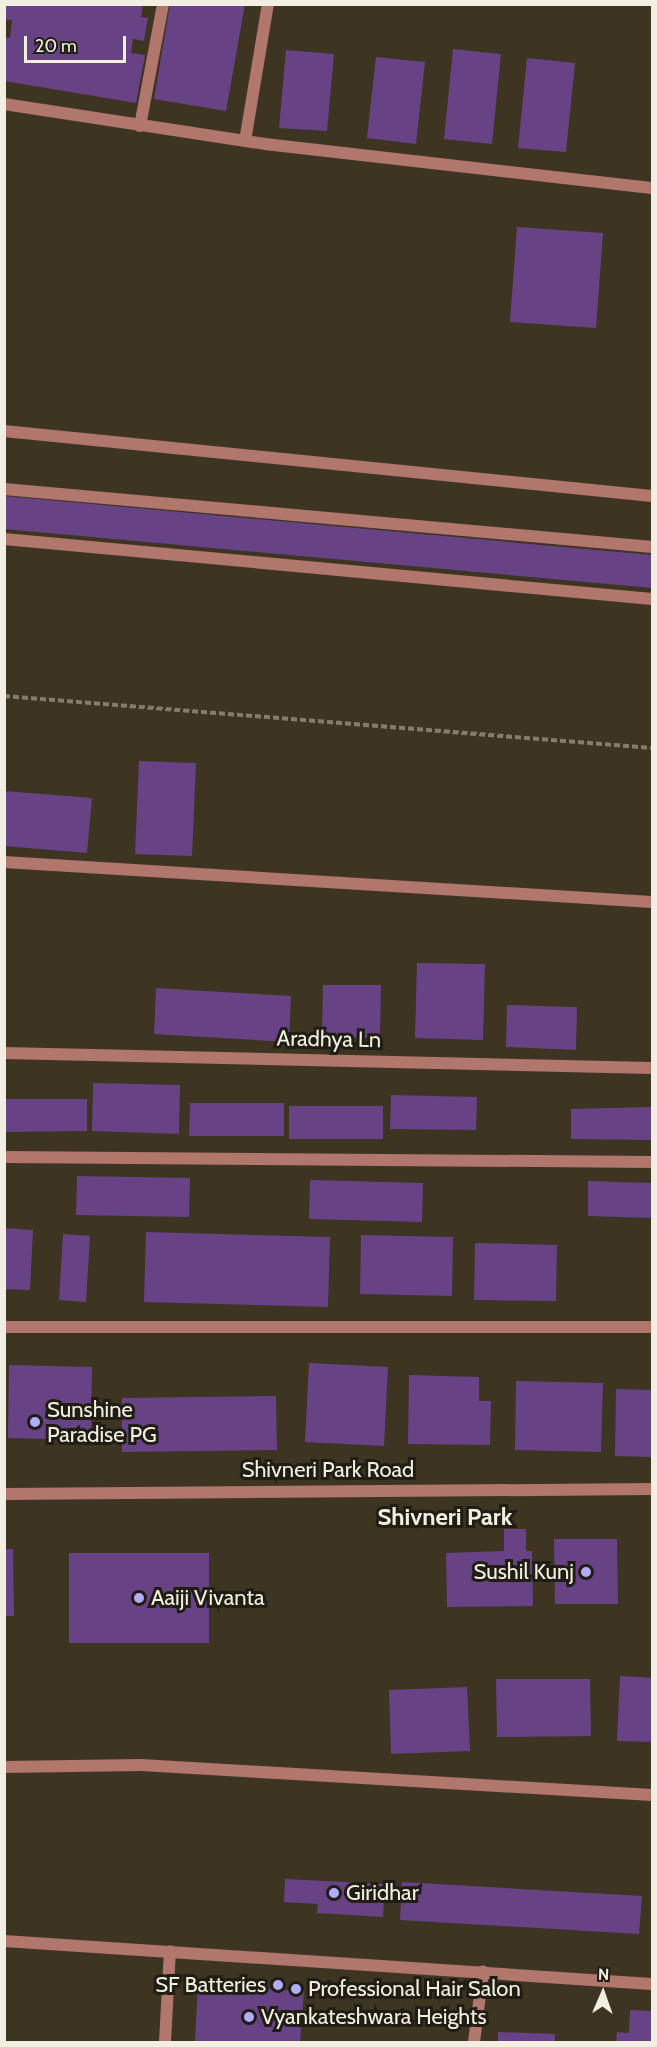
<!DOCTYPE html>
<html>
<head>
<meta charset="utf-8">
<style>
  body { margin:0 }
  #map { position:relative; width:657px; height:2047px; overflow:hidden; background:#3d3522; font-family:Cabin,sans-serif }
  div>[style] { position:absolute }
  .building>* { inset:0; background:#674285 }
  .path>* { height:4px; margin-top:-2px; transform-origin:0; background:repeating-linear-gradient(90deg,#837d6c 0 6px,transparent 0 9px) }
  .lane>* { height:12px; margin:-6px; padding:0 6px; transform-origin:6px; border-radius:6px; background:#b1766c }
  .street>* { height:12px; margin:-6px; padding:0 6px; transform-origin:6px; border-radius:6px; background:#b1766c }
  .dots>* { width:16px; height:16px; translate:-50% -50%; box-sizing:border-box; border:3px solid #201d14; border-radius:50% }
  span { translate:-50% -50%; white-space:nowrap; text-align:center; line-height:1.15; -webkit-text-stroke:6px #201d14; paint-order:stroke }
  .street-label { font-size:22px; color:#f3eee2 }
  .poi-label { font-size:22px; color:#f3eee2 }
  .left { translate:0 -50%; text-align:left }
  .right { translate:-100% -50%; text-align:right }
  .neighbourhood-label { font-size:24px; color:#f3eee2; font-weight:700 }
  .frame { position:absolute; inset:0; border:6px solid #f3eee2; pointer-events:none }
  .north { position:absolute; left:573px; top:1963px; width:60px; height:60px; -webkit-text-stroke:4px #201d14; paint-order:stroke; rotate:2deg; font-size:16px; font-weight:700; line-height:24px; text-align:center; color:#f3eee2 }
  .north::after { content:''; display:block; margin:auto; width:21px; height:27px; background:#f3eee2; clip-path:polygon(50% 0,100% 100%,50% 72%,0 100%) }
  .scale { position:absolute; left:24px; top:36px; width:102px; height:27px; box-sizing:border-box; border:3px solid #f3eee2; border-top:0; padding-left:8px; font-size:18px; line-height:21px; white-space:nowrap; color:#f3eee2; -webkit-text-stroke:4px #201d14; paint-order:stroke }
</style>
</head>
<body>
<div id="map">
  <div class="building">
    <div style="clip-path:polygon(4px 4px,143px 4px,141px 17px,148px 18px,144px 41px,133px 39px,131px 53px,145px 55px,136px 103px,4px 81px,4px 37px,10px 38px,12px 20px,4px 19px)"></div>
    <div style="clip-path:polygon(170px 4px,245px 4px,226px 111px,154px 99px)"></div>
    <div style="clip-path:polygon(453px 49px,501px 54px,492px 144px,444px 139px)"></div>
    <div style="clip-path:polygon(286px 50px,334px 54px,327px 131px,279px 128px)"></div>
    <div style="clip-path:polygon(376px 57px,425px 62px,416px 144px,367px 138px)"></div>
    <div style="clip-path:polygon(527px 58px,575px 63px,566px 152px,518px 148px)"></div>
    <div style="clip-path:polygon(517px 227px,603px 233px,596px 328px,510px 322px)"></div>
    <div style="clip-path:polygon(4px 496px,652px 555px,652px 588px,4px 529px)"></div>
    <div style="clip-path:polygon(139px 761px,196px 763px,192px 856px,135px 854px)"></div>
    <div style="clip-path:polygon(4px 791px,92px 798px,87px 853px,4px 846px)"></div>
    <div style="clip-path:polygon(417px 963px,485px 964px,483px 1040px,415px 1038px)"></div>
    <div style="clip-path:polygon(323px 985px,381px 985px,380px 1038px,322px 1037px)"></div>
    <div style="clip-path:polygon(156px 988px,291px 996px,289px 1042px,154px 1034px)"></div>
    <div style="clip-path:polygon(507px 1005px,577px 1007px,576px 1050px,506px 1047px)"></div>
    <div style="clip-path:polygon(93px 1083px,180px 1085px,179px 1134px,92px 1131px)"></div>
    <div style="clip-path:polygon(391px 1095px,477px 1097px,476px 1130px,390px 1129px)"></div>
    <div style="clip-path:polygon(4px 1099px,87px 1099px,87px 1131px,4px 1132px)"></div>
    <div style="clip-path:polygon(190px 1103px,284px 1103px,284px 1136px,189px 1136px)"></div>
    <div style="clip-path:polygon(289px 1106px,383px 1106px,383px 1139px,289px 1139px)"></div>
    <div style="clip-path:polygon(652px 1107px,652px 1140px,571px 1139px,571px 1109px)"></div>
    <div style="clip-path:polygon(77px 1176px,190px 1178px,189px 1217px,76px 1215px)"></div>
    <div style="clip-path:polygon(310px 1180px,423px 1183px,422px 1222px,309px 1219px)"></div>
    <div style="clip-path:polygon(588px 1181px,652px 1183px,652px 1218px,588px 1216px)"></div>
    <div style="clip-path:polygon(4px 1228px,33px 1230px,30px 1290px,4px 1289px)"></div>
    <div style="clip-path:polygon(146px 1232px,330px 1237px,328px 1307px,144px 1302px)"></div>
    <div style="clip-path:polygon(63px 1234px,90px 1236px,86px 1302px,59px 1300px)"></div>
    <div style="clip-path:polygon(361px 1235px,453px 1237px,452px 1296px,360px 1294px)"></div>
    <div style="clip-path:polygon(475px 1243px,557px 1245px,556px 1301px,474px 1300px)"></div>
    <div style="clip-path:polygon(309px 1363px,388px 1367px,384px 1446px,305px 1442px)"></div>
    <div style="clip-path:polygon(9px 1365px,92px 1367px,91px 1440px,8px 1438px)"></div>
    <div style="clip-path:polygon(409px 1375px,479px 1377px,479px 1401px,491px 1401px,490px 1445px,408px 1444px)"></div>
    <div style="clip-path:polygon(516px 1381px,603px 1383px,601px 1452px,515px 1450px)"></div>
    <div style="clip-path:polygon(616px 1389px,652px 1390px,652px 1457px,615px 1456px)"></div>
    <div style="clip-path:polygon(276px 1396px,277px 1450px,122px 1452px,122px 1398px)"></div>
    <div style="clip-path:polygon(504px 1529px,526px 1529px,526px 1551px,532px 1551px,533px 1606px,447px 1607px,446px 1553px,504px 1551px)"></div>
    <div style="clip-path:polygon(554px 1539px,617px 1539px,618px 1604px,555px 1604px)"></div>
    <div style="clip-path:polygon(4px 1549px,13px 1549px,14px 1616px,4px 1616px)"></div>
    <div style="clip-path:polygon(69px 1553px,209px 1553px,209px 1643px,69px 1643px)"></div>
    <div style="clip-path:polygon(620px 1676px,652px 1678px,652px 1742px,617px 1741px)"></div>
    <div style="clip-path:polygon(496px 1679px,590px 1679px,591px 1736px,497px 1737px)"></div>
    <div style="clip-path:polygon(467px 1687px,470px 1751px,391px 1754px,389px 1690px)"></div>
    <div style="clip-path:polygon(285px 1879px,385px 1884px,383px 1917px,317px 1913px,318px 1904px,284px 1902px)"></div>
    <div style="clip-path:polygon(402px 1882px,642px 1896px,639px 1934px,400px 1920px)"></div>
    <div style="clip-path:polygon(198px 1984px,304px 1991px,300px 2042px,195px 2042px)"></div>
    <div style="clip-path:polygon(630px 2010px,652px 2011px,652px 2042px,616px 2042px,617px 2032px,629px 2033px)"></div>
    <div style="clip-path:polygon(498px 2032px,555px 2034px,555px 2042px,498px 2042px)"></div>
  </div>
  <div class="path">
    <div style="left:4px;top:696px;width:650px;rotate:4.59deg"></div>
  </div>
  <div class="lane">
    <div style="left:4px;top:431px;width:651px;rotate:5.73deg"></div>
  </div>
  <div class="street">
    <div style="left:4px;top:104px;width:264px;rotate:8.7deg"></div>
    <div style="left:265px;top:144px;width:389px;rotate:6.5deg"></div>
    <div style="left:140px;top:126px;width:124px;rotate:-79.3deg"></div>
    <div style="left:245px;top:141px;width:139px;rotate:-80.5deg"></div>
    <div style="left:4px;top:489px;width:651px;rotate:5.11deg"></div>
    <div style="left:4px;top:539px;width:651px;rotate:5.29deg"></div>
    <div style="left:4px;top:862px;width:649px;rotate:3.53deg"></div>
    <div style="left:4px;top:1053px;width:648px;rotate:1.33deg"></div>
    <div style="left:4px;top:1157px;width:648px;rotate:0.44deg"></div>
    <div style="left:4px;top:1327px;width:648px"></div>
    <div style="left:4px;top:1494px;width:648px;rotate:-0.44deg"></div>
    <div style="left:4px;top:1767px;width:137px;rotate:-0.8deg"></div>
    <div style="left:141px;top:1765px;width:512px;rotate:3.36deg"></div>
    <div style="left:4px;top:1941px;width:649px;rotate:3.8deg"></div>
    <div style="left:165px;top:2042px;width:91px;rotate:-86.9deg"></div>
    <div style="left:474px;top:2042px;width:71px;rotate:-82.7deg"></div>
  </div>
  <div class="dots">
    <div style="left:35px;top:1422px;background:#b1adfa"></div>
    <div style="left:586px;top:1572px;background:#b1adfa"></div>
    <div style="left:139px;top:1598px;background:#b1adfa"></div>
    <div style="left:334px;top:1893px;background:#b1adfa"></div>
    <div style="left:278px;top:1985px;background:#b1adfa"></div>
    <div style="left:296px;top:1989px;background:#b1adfa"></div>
    <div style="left:249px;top:2017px;background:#b1adfa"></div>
  </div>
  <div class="street-label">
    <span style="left:329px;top:1039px;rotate:1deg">Aradhya Ln</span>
    <span style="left:328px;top:1470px">Shivneri Park Road</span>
  </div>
  <div class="poi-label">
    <span class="left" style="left:47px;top:1422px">Sunshine<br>Paradise PG</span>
    <span class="right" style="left:574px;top:1572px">Sushil Kunj</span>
    <span class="left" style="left:151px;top:1598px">Aaiji Vivanta</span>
    <span class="left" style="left:346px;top:1893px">Giridhar</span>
    <span class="right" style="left:266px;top:1985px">SF Batteries</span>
    <span class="left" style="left:308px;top:1989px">Professional Hair Salon</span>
    <span class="left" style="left:261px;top:2017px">Vyankateshwara Heights</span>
  </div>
  <div class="neighbourhood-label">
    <span style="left:445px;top:1517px">Shivneri Park</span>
  </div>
  <div class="frame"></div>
  <div class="north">N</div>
  <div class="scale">20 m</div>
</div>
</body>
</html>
